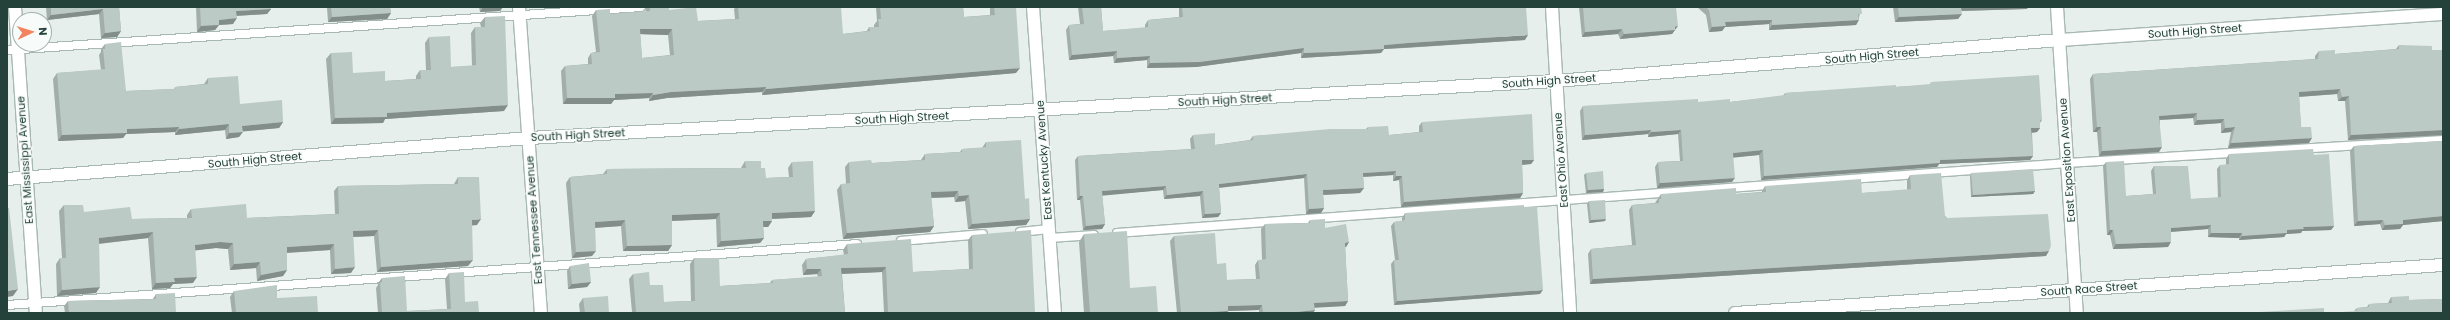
<!DOCTYPE html>
<html>
<head>
<meta charset="utf-8">
<style>
  body { margin:0 }
  #map { position:relative; width:2450px; height:320px; overflow:hidden; background:#e6efeb; font-family:Poppins,sans-serif }
  div>[style] { position:absolute }
  .roads { filter:drop-shadow(1px 0 #a8b8b2) drop-shadow(-1px 0 #a8b8b2) drop-shadow(0 1px #a8b8b2) drop-shadow(0 -1px #a8b8b2) }
  .lane>* { height:8px; margin:-4px; padding:0 4px; transform-origin:4px; border-radius:4px; background:#fff }
  .street>* { height:12px; margin:-6px; padding:0 6px; transform-origin:6px; border-radius:6px; background:#fff }
  .secondary>* { height:12px; margin:-6px; padding:0 6px; transform-origin:6px; border-radius:6px; background:#fff }
  .wall>* { inset:0; background:#a1aea9 }
  .shaded-wall>* { inset:0; background:#838d89 }
  .building>* { inset:0; background:#bbcac4 }
  span { translate:-50% -50%; white-space:nowrap; text-align:center; line-height:1.15; -webkit-text-stroke:3px #f7fbf9; paint-order:stroke }
  .street-label { font-size:11px; color:#24423a }
  .frame { position:absolute; inset:0; border:8px solid #24423a; pointer-events:none }
  .north { position:absolute; left:12px; top:12px; width:40px; height:40px; box-sizing:border-box; background:#f7fbf9; border:1px solid #a3b1ad; border-radius:50%; rotate:86deg; font-size:11px; font-weight:700; line-height:16px; text-align:center; color:#24423a }
  .north::after { content:''; display:block; margin:auto; width:14px; height:18px; background:#f4845f; clip-path:polygon(50% 0,100% 100%,50% 72%,0 100%) }
</style>
</head>
<body>
<div id="map">
  <div class="roads">
    <div class="lane">
      <div style="left:7px;top:50px;width:635px;rotate:-3.88deg"></div>
      <div style="left:1020px;top:232px;width:29px;rotate:-6deg"></div>
      <div style="left:1117px;top:233px;width:953px;rotate:-4.21deg"></div>
      <div style="left:2067px;top:163px;width:377px;rotate:-3.5deg"></div>
      <div style="left:1050px;top:238px;width:44px;rotate:-3.9deg"></div>
      <div style="left:901px;top:241px;width:82px;rotate:-4.9deg"></div>
      <div style="left:7px;top:305px;width:852px;rotate:-4.1deg"></div>
    </div>
    <div class="street">
      <div style="left:519px;top:7px;width:307px;rotate:85.9deg"></div>
      <div style="left:1033px;top:7px;width:307px;rotate:85.9deg"></div>
      <div style="left:1552px;top:7px;width:307px;rotate:86.6deg"></div>
      <div style="left:7px;top:179px;width:524px;rotate:-4.49deg"></div>
      <div style="left:529px;top:138px;width:1029px;rotate:-3.18deg"></div>
      <div style="left:1556px;top:81px;width:505px;rotate:-4.66deg"></div>
      <div style="left:2059px;top:40px;width:385px;rotate:-3.9deg"></div>
      <div style="left:1735px;top:313px;width:710px;rotate:-3.88deg"></div>
    </div>
    <div class="secondary">
      <div style="left:15px;top:7px;width:307px;rotate:86.1deg"></div>
      <div style="left:2057px;top:7px;width:307px;rotate:86.3deg"></div>
    </div>
  </div>
  <div class="wall">
    <div style="clip-path:polygon(46px 7px,119px 7px,121px 31px,117px 37px,101px 38px,99px 14px,47px 20px)"></div>
    <div style="clip-path:polygon(196px 7px,271px 7px,271px 9px,267px 14px,236px 16px,233px 24px,219px 25px,215px 30px,197px 32px)"></div>
    <div style="clip-path:polygon(327px 7px,390px 7px,391px 13px,387px 19px,328px 22px)"></div>
    <div style="clip-path:polygon(479px 7px,503px 7px,500px 11px,480px 12px)"></div>
    <div style="clip-path:polygon(evenodd,645px 7px,668px 7px,669px 10px,698px 21px,735px 19px,734px 9px,736px 7px,762px 7px,843px 34px,867px 31px,869px 27px,874px 27px,874px 25px,877px 21px,876px 7px,963px 7px,964px 17px,990px 15px,990px 7px,1016px 7px,1016px 73px,762px 95px,762px 92px,667px 98px,649px 101px,649px 98px,614px 100px,611px 104px,563px 104px,561px 71px,565px 66px,588px 64px,588px 58px,591px 53px,596px 52px,592px 16px,596px 10px,610px 14px,646px 12px,645px 7px,640px 34px,668px 35px,670px 55px,642px 58px,640px 34px)"></div>
    <div style="clip-path:polygon(1078px 7px,1101px 7px,1103px 31px,1145px 28px,1145px 25px,1148px 20px,1179px 17px,1179px 7px,1307px 7px,1307px 8px,1525px 40px,1405px 48px,1384px 49px,1381px 53px,1332px 56px,1301px 58px,1301px 53px,1196px 67px,1147px 68px,1147px 60px,1114px 63px,1113px 56px,1069px 60px,1066px 30px,1069px 25px,1080px 24px)"></div>
    <div style="clip-path:polygon(1579px 7px,1676px 7px,1675px 30px,1672px 34px,1620px 39px,1618px 34px,1582px 37px)"></div>
    <div style="clip-path:polygon(1697px 7px,1861px 7px,1859px 18px,1856px 25px,1769px 30px,1769px 24px,1755px 25px,1725px 27px,1722px 31px,1709px 32px,1706px 15px)"></div>
    <div style="clip-path:polygon(1893px 7px,2028px 7px,2027px 9px,1961px 11px,1958px 19px,1895px 22px)"></div>
    <div style="clip-path:polygon(485px 17px,504px 111px,385px 119px,383px 123px,331px 124px,326px 59px,331px 53px,353px 73px,385px 81px,416px 79px,416px 76px,420px 70px,426px 70px,425px 43px,429px 37px,451px 67px,472px 66px,471px 33px,475px 27px,481px 27px,480px 23px)"></div>
    <div style="clip-path:polygon(105px 44px,126px 91px,174px 89px,175px 87px,204px 84px,208px 78px,240px 104px,283px 122px,279px 128px,243px 131px,239px 137px,226px 139px,225px 130px,175px 135px,175px 132px,126px 134px,123px 138px,58px 141px,53px 79px,57px 73px,101px 70px,99px 55px,101px 52px,101px 49px)"></div>
    <div style="clip-path:polygon(2399px 45px,2432px 50px,2443px 50px,2443px 135px,2348px 140px,2345px 101px,2338px 101px,2337px 94px,2299px 97px,2301px 127px,2309px 143px,2228px 148px,2231px 132px,2221px 133px,2221px 123px,2194px 125px,2193px 118px,2160px 120px,2159px 152px,2099px 156px,2097px 132px,2093px 132px,2090px 79px,2093px 74px,2315px 59px,2315px 56px,2319px 51px,2335px 54px,2396px 49px)"></div>
    <div style="clip-path:polygon(1931px 82px,2042px 120px,2040px 123px,2040px 128px,2037px 132px,2032px 133px,2033px 156px,2030px 160px,1939px 164px,1937px 167px,1761px 180px,1759px 155px,1733px 157px,1732px 182px,1657px 188px,1655px 167px,1658px 162px,1680px 161px,1678px 134px,1648px 137px,1648px 134px,1582px 140px,1580px 111px,1583px 106px,1730px 102px,1783px 96px,1785px 93px,1930px 85px)"></div>
    <div style="clip-path:polygon(1422px 122px,1534px 160px,1531px 164px,1522px 165px,1523px 193px,1520px 198px,1401px 207px,1399px 180px,1393px 181px,1393px 175px,1363px 177px,1364px 188px,1360px 193px,1323px 195px,1324px 208px,1321px 213px,1306px 214px,1304px 178px,1219px 188px,1221px 213px,1218px 217px,1202px 218px,1200px 196px,1164px 199px,1163px 190px,1102px 195px,1105px 224px,1102px 229px,1083px 230px,1080px 200px,1077px 200px,1075px 160px,1078px 156px,1191px 149px,1190px 139px,1193px 135px,1215px 145px,1250px 140px,1253px 136px,1366px 129px,1368px 127px,1389px 135px,1419px 132px,1419px 126px)"></div>
    <div style="clip-path:polygon(2443px 141px,2443px 221px,2403px 225px,2400px 229px,2382px 230px,2380px 224px,2354px 226px,2350px 151px,2354px 146px)"></div>
    <div style="clip-path:polygon(986px 142px,1025px 199px,1030px 219px,1026px 225px,968px 229px,965px 201px,955px 202px,954px 197px,931px 198px,934px 226px,930px 232px,843px 239px,837px 190px,841px 184px,846px 184px,845px 167px,849px 162px,872px 163px,921px 160px,925px 154px,960px 152px,962px 149px,982px 148px)"></div>
    <div style="clip-path:polygon(2229px 154px,2314px 155px,2334px 226px,2331px 230px,2302px 231px,2301px 233px,2286px 234px,2284px 237px,2239px 240px,2239px 238px,2208px 237px,2208px 229px,2171px 232px,2168px 247px,2113px 249px,2110px 235px,2107px 235px,2103px 166px,2106px 162px,2126px 196px,2153px 194px,2151px 171px,2154px 166px,2191px 199px,2218px 198px,2217px 169px,2220px 165px,2226px 165px,2226px 159px)"></div>
    <div style="clip-path:polygon(745px 161px,761px 168px,766px 178px,789px 177px,788px 168px,792px 162px,815px 211px,811px 217px,772px 219px,772px 221px,768px 227px,763px 227px,764px 238px,760px 243px,717px 247px,716px 219px,672px 221px,672px 245px,668px 251px,623px 251px,621px 226px,595px 228px,592px 256px,572px 258px,566px 183px,570px 177px,603px 174px,607px 169px,741px 168px)"></div>
    <div style="clip-path:polygon(1586px 173px,1604px 189px,1603px 192px,1586px 193px,1584px 175px)"></div>
    <div style="clip-path:polygon(1971px 173px,2035px 191px,2033px 194px,1971px 197px,1970px 176px)"></div>
    <div style="clip-path:polygon(1910px 175px,1947px 218px,2046px 256px,1590px 284px,1588px 254px,1591px 249px,1632px 245px,1629px 210px,1632px 205px,1655px 203px,1661px 194px,1736px 194px,1762px 192px,1762px 191px,1765px 186px,1862px 193px,1907px 190px,1907px 180px)"></div>
    <div style="clip-path:polygon(458px 177px,477px 225px,472px 225px,468px 266px,377px 272px,374px 236px,353px 237px,351px 273px,331px 274px,330px 250px,287px 253px,287px 270px,283px 276px,257px 281px,256px 268px,230px 270px,228px 249px,216px 248px,195px 250px,193px 283px,173px 284px,170px 288px,152px 289px,148px 238px,99px 244px,96px 293px,57px 296px,56px 264px,60px 258px,62px 258px,59px 211px,64px 205px,84px 212px,132px 219px,187px 218px,187px 215px,191px 209px,247px 218px,335px 214px,334px 191px,338px 186px,454px 184px)"></div>
    <div style="clip-path:polygon(1589px 201px,1605px 221px,1589px 223px,1587px 204px)"></div>
    <div style="clip-path:polygon(1405px 213px,1540px 294px,1394px 305px,1391px 264px,1394px 260px,1395px 260px,1391px 226px,1394px 222px,1402px 221px,1402px 218px)"></div>
    <div style="clip-path:polygon(1310px 220px,1349px 242px,1346px 247px,1345px 247px,1348px 301px,1345px 306px,1315px 307px,1315px 310px,1313px 313px,1259px 313px,1259px 310px,1228px 311px,1227px 313px,1177px 313px,1170px 241px,1174px 236px,1217px 264px,1227px 280px,1256px 279px,1255px 265px,1258px 260px,1262px 260px,1261px 229px,1265px 224px,1308px 223px)"></div>
    <div style="clip-path:polygon(1084px 234px,1130px 288px,1158px 313px,1084px 313px,1079px 242px)"></div>
    <div style="clip-path:polygon(972px 235px,1035px 313px,884px 313px,882px 272px,842px 274px,845px 313px,580px 313px,579px 304px,583px 298px,609px 313px,632px 312px,629px 279px,633px 274px,650px 285px,664px 302px,691px 301px,690px 264px,694px 258px,720px 286px,770px 283px,772px 280px,818px 277px,817px 274px,803px 275px,802px 265px,806px 259px,844px 255px,843px 250px,847px 244px,913px 272px,969px 269px,968px 240px)"></div>
    <div style="clip-path:polygon(570px 266px,591px 282px,587px 287px,568px 289px,567px 271px)"></div>
    <div style="clip-path:polygon(449px 273px,465px 302px,479px 313px,378px 313px,376px 288px,378px 285px,378px 283px,382px 278px,407px 311px,447px 309px,445px 279px)"></div>
    <div style="clip-path:polygon(234px 291px,277px 298px,318px 313px,232px 313px,230px 297px)"></div>
    <div style="clip-path:polygon(156px 294px,176px 313px,65px 313px,64px 306px,68px 301px,153px 299px)"></div>
    <div style="clip-path:polygon(2391px 297px,2409px 300px,2443px 299px,2354px 311px,2357px 308px,2367px 307px,2369px 304px,2388px 303px)"></div>
  </div>
  <div class="shaded-wall">
    <div style="clip-path:polygon(445px 7px,458px 7px,444px 8px)"></div>
    <div style="clip-path:polygon(483px 7px,503px 7px,500px 11px,480px 12px)"></div>
    <div style="clip-path:polygon(1960px 7px,2028px 7px,2027px 9px,1957px 11px)"></div>
    <div style="clip-path:polygon(103px 9px,99px 14px,47px 20px,51px 15px)"></div>
    <div style="clip-path:polygon(271px 9px,267px 14px,232px 16px,236px 11px)"></div>
    <div style="clip-path:polygon(391px 13px,387px 19px,328px 22px,332px 17px)"></div>
    <div style="clip-path:polygon(1962px 14px,1958px 19px,1895px 22px,1899px 17px)"></div>
    <div style="clip-path:polygon(237px 18px,233px 24px,219px 25px,215px 30px,197px 32px,201px 26px,219px 20px)"></div>
    <div style="clip-path:polygon(1772px 20px,1769px 24px,1725px 27px,1722px 31px,1709px 32px,1712px 27px,1725px 22px)"></div>
    <div style="clip-path:polygon(1859px 20px,1856px 25px,1769px 30px,1772px 25px)"></div>
    <div style="clip-path:polygon(1678px 26px,1672px 34px,1620px 39px,1624px 34px)"></div>
    <div style="clip-path:polygon(640px 29px,672px 29px,668px 35px,636px 34px)"></div>
    <div style="clip-path:polygon(1622px 29px,1618px 34px,1582px 37px,1585px 32px)"></div>
    <div style="clip-path:polygon(121px 31px,117px 37px,101px 38px,105px 33px)"></div>
    <div style="clip-path:polygon(1528px 35px,1525px 40px,1384px 49px,1381px 53px,1332px 56px,1301px 58px,1304px 53px,1408px 43px)"></div>
    <div style="clip-path:polygon(1304px 48px,1301px 53px,1196px 67px,1147px 68px,1150px 63px)"></div>
    <div style="clip-path:polygon(1117px 51px,1113px 56px,1069px 60px,1072px 55px)"></div>
    <div style="clip-path:polygon(1150px 56px,1147px 60px,1114px 63px,1117px 58px)"></div>
    <div style="clip-path:polygon(1020px 68px,1016px 73px,762px 95px,766px 89px)"></div>
    <div style="clip-path:polygon(766px 87px,762px 92px,667px 98px,649px 101px,653px 95px,671px 92px)"></div>
    <div style="clip-path:polygon(2340px 89px,2337px 94px,2295px 97px,2299px 92px)"></div>
    <div style="clip-path:polygon(653px 93px,649px 98px,614px 100px,611px 104px,563px 104px,567px 98px,615px 94px)"></div>
    <div style="clip-path:polygon(2349px 96px,2345px 101px,2338px 101px,2342px 97px)"></div>
    <div style="clip-path:polygon(508px 105px,504px 111px,385px 119px,383px 123px,331px 124px,335px 118px,387px 113px)"></div>
    <div style="clip-path:polygon(2197px 113px,2193px 118px,2156px 120px,2159px 116px)"></div>
    <div style="clip-path:polygon(2224px 119px,2221px 123px,2194px 125px,2197px 120px)"></div>
    <div style="clip-path:polygon(283px 122px,279px 128px,238px 132px,242px 126px)"></div>
    <div style="clip-path:polygon(229px 124px,225px 130px,175px 135px,179px 129px)"></div>
    <div style="clip-path:polygon(179px 127px,175px 132px,126px 134px,123px 138px,58px 141px,62px 135px,127px 129px)"></div>
    <div style="clip-path:polygon(2097px 127px,2101px 127px,2097px 132px,2093px 132px)"></div>
    <div style="clip-path:polygon(2235px 127px,2231px 132px,2221px 133px,2225px 128px)"></div>
    <div style="clip-path:polygon(2031px 128px,2040px 128px,2037px 132px,2028px 133px)"></div>
    <div style="clip-path:polygon(1651px 130px,1648px 134px,1582px 140px,1585px 135px)"></div>
    <div style="clip-path:polygon(1681px 130px,1678px 134px,1648px 137px,1651px 132px)"></div>
    <div style="clip-path:polygon(2443px 130px,2443px 135px,2348px 140px,2351px 135px)"></div>
    <div style="clip-path:polygon(243px 132px,239px 137px,226px 139px,229px 133px)"></div>
    <div style="clip-path:polygon(2312px 138px,2309px 143px,2228px 148px,2231px 143px)"></div>
    <div style="clip-path:polygon(2162px 147px,2159px 152px,2099px 156px,2102px 151px)"></div>
    <div style="clip-path:polygon(1763px 150px,1759px 155px,1730px 158px,1733px 153px)"></div>
    <div style="clip-path:polygon(2033px 156px,2030px 160px,1939px 164px,1937px 167px,1761px 180px,1764px 176px,1940px 160px)"></div>
    <div style="clip-path:polygon(1522px 160px,1534px 160px,1531px 164px,1518px 165px)"></div>
    <div style="clip-path:polygon(1396px 171px,1393px 175px,1360px 177px,1363px 173px)"></div>
    <div style="clip-path:polygon(1307px 174px,1304px 178px,1216px 188px,1219px 184px)"></div>
    <div style="clip-path:polygon(1396px 176px,1402px 176px,1399px 180px,1393px 181px)"></div>
    <div style="clip-path:polygon(1735px 178px,1732px 182px,1657px 188px,1660px 183px)"></div>
    <div style="clip-path:polygon(1166px 186px,1163px 190px,1099px 196px,1102px 191px)"></div>
    <div style="clip-path:polygon(1364px 188px,1360px 193px,1320px 195px,1323px 190px)"></div>
    <div style="clip-path:polygon(1604px 189px,1603px 192px,1586px 193px,1588px 190px)"></div>
    <div style="clip-path:polygon(958px 191px,954px 197px,927px 198px,931px 192px)"></div>
    <div style="clip-path:polygon(1203px 191px,1200px 196px,1164px 199px,1167px 195px)"></div>
    <div style="clip-path:polygon(2035px 191px,2033px 194px,1971px 197px,1973px 195px)"></div>
    <div style="clip-path:polygon(1523px 193px,1520px 198px,1401px 207px,1404px 202px)"></div>
    <div style="clip-path:polygon(969px 195px,965px 201px,955px 202px,959px 196px)"></div>
    <div style="clip-path:polygon(1080px 196px,1083px 196px,1080px 200px,1077px 200px)"></div>
    <div style="clip-path:polygon(1324px 208px,1321px 213px,1306px 214px,1309px 209px)"></div>
    <div style="clip-path:polygon(815px 211px,811px 217px,768px 219px,772px 213px)"></div>
    <div style="clip-path:polygon(720px 213px,716px 219px,668px 221px,672px 215px)"></div>
    <div style="clip-path:polygon(1221px 213px,1218px 217px,1202px 218px,1205px 214px)"></div>
    <div style="clip-path:polygon(2443px 216px,2443px 221px,2403px 225px,2400px 229px,2382px 230px,2385px 225px,2403px 220px)"></div>
    <div style="clip-path:polygon(481px 219px,477px 225px,468px 226px,472px 220px)"></div>
    <div style="clip-path:polygon(1030px 219px,1026px 225px,968px 229px,972px 224px)"></div>
    <div style="clip-path:polygon(1606px 219px,1605px 221px,1589px 223px,1591px 220px)"></div>
    <div style="clip-path:polygon(625px 220px,621px 226px,591px 228px,595px 222px)"></div>
    <div style="clip-path:polygon(2383px 220px,2380px 224px,2354px 226px,2358px 221px)"></div>
    <div style="clip-path:polygon(763px 221px,772px 221px,768px 227px,759px 227px)"></div>
    <div style="clip-path:polygon(1105px 224px,1102px 229px,1083px 230px,1086px 226px)"></div>
    <div style="clip-path:polygon(2211px 225px,2208px 229px,2168px 232px,2171px 228px)"></div>
    <div style="clip-path:polygon(934px 226px,930px 232px,843px 239px,847px 233px)"></div>
    <div style="clip-path:polygon(2334px 226px,2331px 230px,2302px 231px,2301px 233px,2286px 234px,2284px 237px,2239px 240px,2242px 236px,2287px 230px,2303px 227px)"></div>
    <div style="clip-path:polygon(378px 230px,374px 236px,349px 237px,353px 231px)"></div>
    <div style="clip-path:polygon(2110px 230px,2113px 230px,2110px 235px,2107px 235px)"></div>
    <div style="clip-path:polygon(153px 232px,148px 238px,95px 244px,99px 238px)"></div>
    <div style="clip-path:polygon(2211px 233px,2242px 233px,2239px 238px,2208px 237px)"></div>
    <div style="clip-path:polygon(764px 238px,760px 243px,717px 247px,721px 241px)"></div>
    <div style="clip-path:polygon(220px 242px,233px 243px,228px 249px,216px 248px,191px 251px,195px 245px)"></div>
    <div style="clip-path:polygon(1349px 242px,1346px 247px,1341px 248px,1345px 243px)"></div>
    <div style="clip-path:polygon(2171px 242px,2168px 247px,2113px 249px,2116px 244px)"></div>
    <div style="clip-path:polygon(334px 244px,330px 250px,282px 253px,287px 247px)"></div>
    <div style="clip-path:polygon(672px 245px,668px 251px,623px 251px,627px 246px)"></div>
    <div style="clip-path:polygon(596px 251px,592px 256px,572px 258px,576px 252px)"></div>
    <div style="clip-path:polygon(2049px 251px,2046px 256px,1590px 284px,1593px 279px)"></div>
    <div style="clip-path:polygon(473px 260px,468px 266px,377px 272px,381px 267px)"></div>
    <div style="clip-path:polygon(260px 262px,256px 268px,230px 270px,234px 264px)"></div>
    <div style="clip-path:polygon(355px 267px,351px 273px,331px 274px,335px 269px)"></div>
    <div style="clip-path:polygon(886px 267px,882px 272px,837px 274px,841px 268px)"></div>
    <div style="clip-path:polygon(807px 269px,821px 269px,817px 274px,803px 275px)"></div>
    <div style="clip-path:polygon(287px 270px,283px 276px,257px 281px,261px 275px)"></div>
    <div style="clip-path:polygon(197px 277px,193px 283px,173px 284px,170px 288px,152px 289px,156px 283px,174px 278px)"></div>
    <div style="clip-path:polygon(591px 282px,587px 287px,568px 289px,572px 284px)"></div>
    <div style="clip-path:polygon(100px 287px,96px 293px,57px 296px,62px 290px)"></div>
    <div style="clip-path:polygon(18px 289px,13px 296px,7px 297px,7px 291px)"></div>
    <div style="clip-path:polygon(1543px 290px,1540px 294px,1394px 305px,1397px 301px)"></div>
    <div style="clip-path:polygon(1348px 301px,1345px 306px,1311px 308px,1314px 303px)"></div>
    <div style="clip-path:polygon(1262px 305px,1259px 310px,1225px 311px,1228px 306px)"></div>
    <div style="clip-path:polygon(1315px 310px,1313px 313px,1288px 313px)"></div>
    <div style="clip-path:polygon(1228px 311px,1227px 313px,1197px 313px)"></div>
  </div>
  <div class="building">
    <div style="clip-path:polygon(51px 7px,119px 7px,121px 31px,105px 33px,103px 9px,51px 15px)"></div>
    <div style="clip-path:polygon(200px 7px,271px 7px,271px 9px,236px 11px,237px 18px,219px 20px,219px 25px,201px 26px)"></div>
    <div style="clip-path:polygon(331px 7px,390px 7px,391px 13px,332px 17px)"></div>
    <div style="clip-path:polygon(evenodd,650px 7px,668px 7px,669px 10px,696px 7px,698px 21px,739px 19px,738px 7px,841px 7px,843px 34px,870px 31px,869px 27px,879px 27px,878px 19px,881px 19px,880px 7px,963px 7px,964px 17px,995px 15px,994px 7px,1016px 7px,1020px 68px,766px 89px,766px 87px,671px 92px,653px 95px,653px 93px,615px 94px,615px 98px,567px 98px,565px 66px,592px 64px,591px 53px,600px 52px,596px 10px,610px 9px,610px 14px,650px 11px,650px 7px,640px 29px,672px 29px,674px 55px,642px 58px,640px 29px)"></div>
    <div style="clip-path:polygon(1082px 7px,1101px 7px,1103px 31px,1148px 27px,1148px 20px,1183px 17px,1182px 7px,1307px 7px,1307px 8px,1313px 7px,1526px 7px,1528px 35px,1408px 43px,1384px 45px,1384px 49px,1335px 52px,1304px 53px,1304px 48px,1200px 62px,1150px 63px,1150px 56px,1117px 58px,1117px 51px,1072px 55px,1069px 25px,1084px 24px)"></div>
    <div style="clip-path:polygon(1583px 7px,1676px 7px,1678px 26px,1675px 26px,1675px 30px,1624px 34px,1622px 29px,1585px 32px)"></div>
    <div style="clip-path:polygon(1706px 7px,1861px 7px,1862px 14px,1858px 14px,1859px 20px,1772px 25px,1772px 20px,1758px 20px,1725px 22px,1726px 26px,1712px 27px,1709px 10px)"></div>
    <div style="clip-path:polygon(1898px 7px,1961px 7px,1962px 14px,1899px 17px)"></div>
    <div style="clip-path:polygon(505px 16px,508px 105px,387px 113px,387px 117px,335px 118px,331px 53px,352px 52px,353px 73px,385px 71px,385px 81px,421px 79px,420px 70px,431px 70px,429px 37px,450px 36px,451px 67px,476px 65px,475px 27px,485px 27px,485px 17px)"></div>
    <div style="clip-path:polygon(121px 42px,126px 91px,175px 89px,175px 87px,208px 84px,208px 78px,238px 76px,240px 104px,282px 100px,283px 122px,242px 126px,243px 132px,229px 133px,229px 124px,179px 129px,179px 127px,127px 129px,127px 133px,62px 135px,57px 73px,105px 69px,103px 49px,105px 49px,105px 44px)"></div>
    <div style="clip-path:polygon(2399px 45px,2432px 46px,2432px 50px,2443px 50px,2443px 130px,2351px 135px,2349px 96px,2342px 97px,2340px 89px,2299px 92px,2301px 127px,2311px 127px,2312px 138px,2231px 143px,2235px 127px,2225px 128px,2224px 119px,2197px 120px,2197px 113px,2159px 116px,2162px 147px,2102px 151px,2101px 127px,2097px 127px,2093px 74px,2318px 59px,2319px 51px,2335px 50px,2335px 54px,2399px 49px)"></div>
    <div style="clip-path:polygon(2039px 75px,2042px 120px,2040px 120px,2040px 128px,2031px 128px,2033px 156px,1940px 160px,1940px 163px,1764px 176px,1763px 150px,1733px 153px,1735px 178px,1660px 183px,1658px 162px,1683px 161px,1681px 130px,1651px 132px,1651px 130px,1585px 135px,1583px 106px,1698px 99px,1698px 102px,1730px 99px,1730px 102px,1785px 95px,1785px 93px,1896px 85px,1896px 87px,1931px 84px,1931px 82px)"></div>
    <div style="clip-path:polygon(1532px 114px,1534px 160px,1522px 160px,1523px 193px,1404px 202px,1402px 176px,1396px 176px,1396px 171px,1363px 173px,1364px 188px,1323px 190px,1324px 208px,1309px 209px,1307px 174px,1219px 184px,1221px 213px,1205px 214px,1203px 191px,1167px 195px,1166px 186px,1102px 191px,1105px 224px,1086px 226px,1083px 196px,1080px 196px,1078px 156px,1195px 149px,1193px 135px,1215px 133px,1215px 145px,1253px 140px,1253px 136px,1330px 129px,1368px 129px,1368px 127px,1388px 126px,1389px 135px,1423px 132px,1422px 122px)"></div>
    <div style="clip-path:polygon(1021px 140px,1025px 199px,1029px 198px,1030px 219px,972px 224px,969px 195px,959px 196px,958px 191px,931px 192px,934px 226px,847px 233px,841px 184px,850px 183px,849px 162px,871px 160px,872px 163px,925px 160px,925px 154px,962px 152px,962px 149px,986px 147px,986px 142px)"></div>
    <div style="clip-path:polygon(2443px 141px,2443px 216px,2403px 220px,2403px 224px,2385px 225px,2383px 220px,2358px 221px,2354px 146px)"></div>
    <div style="clip-path:polygon(2313px 149px,2314px 155px,2329px 154px,2334px 226px,2303px 227px,2304px 229px,2287px 230px,2287px 233px,2242px 236px,2242px 233px,2211px 233px,2211px 225px,2171px 228px,2171px 242px,2116px 244px,2113px 230px,2110px 230px,2106px 162px,2124px 161px,2126px 196px,2156px 194px,2154px 166px,2188px 166px,2191px 199px,2221px 197px,2220px 165px,2229px 164px,2229px 154px)"></div>
    <div style="clip-path:polygon(745px 161px,761px 161px,761px 168px,765px 168px,766px 178px,793px 177px,792px 162px,813px 161px,815px 211px,772px 213px,772px 221px,763px 221px,764px 238px,721px 241px,720px 213px,672px 215px,672px 245px,627px 246px,625px 220px,595px 222px,596px 251px,576px 252px,570px 177px,607px 174px,607px 169px,746px 168px)"></div>
    <div style="clip-path:polygon(2033px 169px,2035px 191px,1973px 195px,1971px 173px)"></div>
    <div style="clip-path:polygon(1603px 171px,1604px 189px,1588px 190px,1586px 173px)"></div>
    <div style="clip-path:polygon(1941px 173px,1945px 216px,1947px 218px,2048px 214px,2051px 246px,2049px 251px,1593px 279px,1591px 249px,1636px 245px,1632px 205px,1659px 203px,1659px 199px,1661px 199px,1661px 194px,1736px 188px,1736px 194px,1766px 192px,1765px 186px,1861px 179px,1862px 193px,1911px 189px,1910px 175px)"></div>
    <div style="clip-path:polygon(458px 177px,479px 177px,481px 219px,472px 220px,473px 260px,381px 267px,378px 230px,353px 231px,355px 267px,335px 269px,334px 244px,287px 247px,287px 270px,261px 275px,260px 262px,234px 264px,233px 243px,220px 242px,195px 245px,197px 277px,174px 278px,175px 282px,156px 283px,153px 232px,99px 238px,100px 287px,62px 290px,60px 258px,66px 258px,64px 205px,83px 205px,84px 212px,130px 207px,132px 219px,192px 218px,191px 209px,246px 204px,247px 218px,339px 214px,338px 186px,458px 184px)"></div>
    <div style="clip-path:polygon(1605px 200px,1606px 219px,1591px 220px,1589px 201px)"></div>
    <div style="clip-path:polygon(1524px 205px,1524px 207px,1537px 207px,1543px 290px,1397px 301px,1394px 260px,1399px 260px,1394px 222px,1405px 220px,1405px 213px)"></div>
    <div style="clip-path:polygon(7px 208px,9px 208px,18px 289px,7px 291px)"></div>
    <div style="clip-path:polygon(1325px 219px,1325px 228px,1346px 224px,1349px 242px,1345px 243px,1348px 301px,1314px 303px,1315px 310px,1288px 313px,1263px 313px,1262px 305px,1228px 306px,1228px 311px,1197px 313px,1181px 313px,1174px 236px,1215px 233px,1217px 264px,1226px 263px,1227px 280px,1260px 279px,1258px 260px,1266px 259px,1265px 224px,1310px 223px,1310px 220px)"></div>
    <div style="clip-path:polygon(1031px 230px,1035px 313px,888px 313px,886px 267px,841px 268px,845px 313px,585px 313px,583px 298px,608px 296px,609px 313px,636px 312px,633px 274px,649px 272px,650px 285px,663px 285px,664px 302px,695px 301px,694px 258px,719px 258px,720px 286px,773px 283px,772px 280px,822px 276px,821px 269px,807px 269px,806px 259px,848px 254px,847px 244px,911px 239px,913px 272px,973px 269px,972px 235px)"></div>
    <div style="clip-path:polygon(1127px 231px,1130px 288px,1156px 286px,1158px 313px,1090px 313px,1084px 234px)"></div>
    <div style="clip-path:polygon(589px 263px,591px 282px,572px 284px,570px 266px)"></div>
    <div style="clip-path:polygon(464px 272px,465px 302px,478px 301px,479px 313px,382px 313px,380px 283px,382px 282px,382px 278px,405px 276px,407px 311px,451px 309px,449px 273px)"></div>
    <div style="clip-path:polygon(277px 285px,277px 298px,317px 296px,318px 313px,236px 313px,234px 291px)"></div>
    <div style="clip-path:polygon(175px 293px,176px 313px,69px 313px,68px 301px,156px 299px,156px 294px)"></div>
    <div style="clip-path:polygon(2409px 296px,2409px 300px,2443px 299px,2443px 313px,2327px 313px,2357px 311px,2357px 308px,2369px 307px,2369px 304px,2392px 303px,2391px 297px)"></div>
    <div style="clip-path:polygon(2324px 308px,2324px 313px,2244px 313px)"></div>
  </div>
  <div class="street-label">
    <span style="left:2195px;top:31px;rotate:-4deg">South High Street</span>
    <span style="left:1872px;top:56px;rotate:-5deg">South High Street</span>
    <span style="left:1549px;top:81px;rotate:-4deg">South High Street</span>
    <span style="left:1225px;top:100px;rotate:-3deg">South High Street</span>
    <span style="left:902px;top:118px;rotate:-3deg">South High Street</span>
    <span style="left:578px;top:135px;rotate:-3deg">South High Street</span>
    <span style="left:25px;top:160px;rotate:-94deg">East Mississippi Avenue</span>
    <span style="left:255px;top:160px;rotate:-5deg">South High Street</span>
    <span style="left:1044px;top:160px;rotate:-94deg">East Kentucky Avenue</span>
    <span style="left:1561px;top:160px;rotate:-94deg">East Ohio Avenue</span>
    <span style="left:2067px;top:160px;rotate:-94deg">East Exposition Avenue</span>
    <span style="left:534px;top:220px;rotate:-94deg">East Tennessee Avenue</span>
    <span style="left:2089px;top:289px;rotate:-4deg">South Race Street</span>
  </div>
  <div class="frame"></div>
  <div class="north">N</div>
</div>
</body>
</html>
